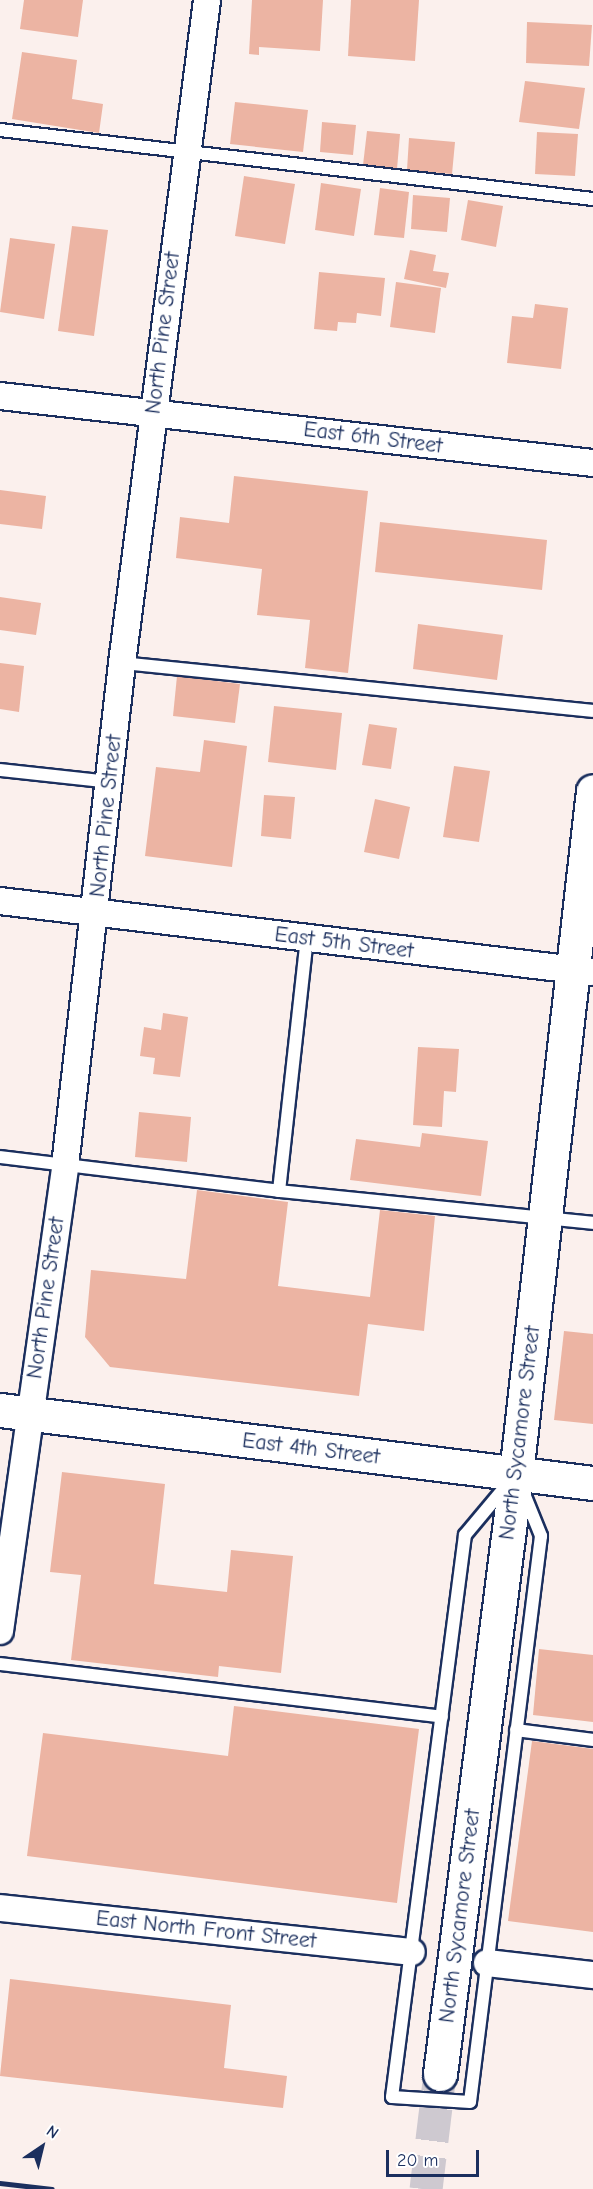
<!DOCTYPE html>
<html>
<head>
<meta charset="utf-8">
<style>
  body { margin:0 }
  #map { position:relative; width:593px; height:2189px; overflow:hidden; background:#fbf0ed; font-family:"Comic Neue",sans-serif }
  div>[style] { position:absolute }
  .building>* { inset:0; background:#ecb4a3 }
  .secondary-tunnel>* { height:33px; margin-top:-16.5px; transform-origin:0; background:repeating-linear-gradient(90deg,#cec9d0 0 33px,transparent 0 49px) }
  .roads { filter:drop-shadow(2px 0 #1b2f5e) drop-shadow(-2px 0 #1b2f5e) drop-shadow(0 2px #1b2f5e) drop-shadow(0 -2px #1b2f5e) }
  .service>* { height:12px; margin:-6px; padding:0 6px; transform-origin:6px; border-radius:6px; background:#fff }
  .minor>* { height:26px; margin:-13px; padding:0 13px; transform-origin:13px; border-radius:13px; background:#fff }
  .secondary>* { height:33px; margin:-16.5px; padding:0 16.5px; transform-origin:16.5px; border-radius:16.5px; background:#fff }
  .rail>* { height:4.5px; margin:-2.25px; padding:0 2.25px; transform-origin:2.25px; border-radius:2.25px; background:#1b2f5e }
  span { translate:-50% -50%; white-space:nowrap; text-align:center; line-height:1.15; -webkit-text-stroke:4.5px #fff; paint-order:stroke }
  .street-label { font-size:22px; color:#1b2f5e }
  .north { position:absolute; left:12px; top:2117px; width:60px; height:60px; -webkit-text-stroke:4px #fff; paint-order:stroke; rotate:35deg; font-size:16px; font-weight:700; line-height:24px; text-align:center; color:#1b2f5e }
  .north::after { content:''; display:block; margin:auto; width:21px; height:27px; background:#1b2f5e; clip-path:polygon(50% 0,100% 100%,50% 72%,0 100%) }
  .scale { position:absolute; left:386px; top:2150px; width:93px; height:27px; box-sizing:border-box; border:3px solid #1b2f5e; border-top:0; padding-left:8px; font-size:18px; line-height:21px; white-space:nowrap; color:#1b2f5e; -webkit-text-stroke:4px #fff; paint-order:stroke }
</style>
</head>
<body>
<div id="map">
  <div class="building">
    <div style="clip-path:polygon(24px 0,83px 0,78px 37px,20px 29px)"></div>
    <div style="clip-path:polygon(252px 0,323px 0,320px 51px,259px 47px,259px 55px,249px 54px)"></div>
    <div style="clip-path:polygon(351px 0,419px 0,415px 61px,348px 56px)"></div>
    <div style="clip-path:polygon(527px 22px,592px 25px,589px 66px,526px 63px)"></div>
    <div style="clip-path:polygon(22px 52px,77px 60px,72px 99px,103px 104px,99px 133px,12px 119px)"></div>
    <div style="clip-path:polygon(525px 81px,585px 88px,579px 129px,519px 122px)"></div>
    <div style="clip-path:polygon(235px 102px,308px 110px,303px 152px,230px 144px)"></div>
    <div style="clip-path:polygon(322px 122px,356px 125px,353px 155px,320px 152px)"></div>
    <div style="clip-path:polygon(367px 131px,400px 134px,397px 169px,363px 165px)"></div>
    <div style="clip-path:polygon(537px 132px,578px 134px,575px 176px,535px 174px)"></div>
    <div style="clip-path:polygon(409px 138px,455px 142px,452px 174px,407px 170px)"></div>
    <div style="clip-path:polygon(244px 176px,295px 184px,285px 244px,235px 236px)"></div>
    <div style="clip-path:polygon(321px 183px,361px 189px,354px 236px,315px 230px)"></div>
    <div style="clip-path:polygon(380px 188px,409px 192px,404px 238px,374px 235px)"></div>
    <div style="clip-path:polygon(413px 195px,450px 198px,447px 232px,411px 229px)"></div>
    <div style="clip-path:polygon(468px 200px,503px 206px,496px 247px,461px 240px)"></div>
    <div style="clip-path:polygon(72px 226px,108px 230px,94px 336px,58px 331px)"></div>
    <div style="clip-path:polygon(10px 238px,55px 244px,44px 319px,0 312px)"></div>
    <div style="clip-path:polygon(410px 250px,436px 255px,433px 271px,449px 273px,446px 288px,404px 279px)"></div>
    <div style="clip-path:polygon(319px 272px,385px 278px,381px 316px,357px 313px,356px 323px,338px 322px,337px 331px,314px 329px)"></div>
    <div style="clip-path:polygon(396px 282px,441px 288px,435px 333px,390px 327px)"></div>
    <div style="clip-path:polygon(535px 304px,568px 308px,561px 369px,507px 363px,512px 316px,533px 318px)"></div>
    <div style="clip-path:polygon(234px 476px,368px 491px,348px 673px,305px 668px,310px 620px,257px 615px,262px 569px,176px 558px,180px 517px,229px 523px)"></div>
    <div style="clip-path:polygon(0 490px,46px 496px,42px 529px,0 524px)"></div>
    <div style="clip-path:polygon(380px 522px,547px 540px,542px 590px,375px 572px)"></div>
    <div style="clip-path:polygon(0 597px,41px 603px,36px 635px,0 630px)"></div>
    <div style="clip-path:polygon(418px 624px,503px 635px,497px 680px,413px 669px)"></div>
    <div style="clip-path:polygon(0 663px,24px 666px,19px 712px,0 709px)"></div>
    <div style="clip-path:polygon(177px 676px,240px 684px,235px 723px,173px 716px)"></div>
    <div style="clip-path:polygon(274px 706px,342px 713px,336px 770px,268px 762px)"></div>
    <div style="clip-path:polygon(369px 724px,397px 728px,391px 769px,362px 765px)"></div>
    <div style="clip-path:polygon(204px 740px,247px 746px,232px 867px,145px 856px,156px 767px,200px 772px)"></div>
    <div style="clip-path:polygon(454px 766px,490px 771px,479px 842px,443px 837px)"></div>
    <div style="clip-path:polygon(264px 795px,295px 797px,291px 839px,261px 836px)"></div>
    <div style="clip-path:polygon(375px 799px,410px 807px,399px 859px,364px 852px)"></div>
    <div style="clip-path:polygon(163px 1013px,188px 1017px,180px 1077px,153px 1074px,155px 1058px,140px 1056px,144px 1027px,161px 1030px)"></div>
    <div style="clip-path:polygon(418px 1047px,459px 1049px,456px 1092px,444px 1091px,442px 1127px,413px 1125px)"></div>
    <div style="clip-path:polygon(139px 1112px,191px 1117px,187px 1162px,135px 1157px)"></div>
    <div style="clip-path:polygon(422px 1133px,488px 1141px,481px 1196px,350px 1180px,356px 1139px,420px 1147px)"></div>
    <div style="clip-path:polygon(197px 1190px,288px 1202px,278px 1286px,370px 1297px,380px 1210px,435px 1216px,424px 1331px,368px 1324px,359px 1396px,110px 1367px,85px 1337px,91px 1270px,186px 1279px)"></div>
    <div style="clip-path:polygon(564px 1331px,593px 1334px,593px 1424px,554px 1420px)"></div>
    <div style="clip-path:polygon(62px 1472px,165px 1484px,154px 1584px,227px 1592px,231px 1550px,293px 1556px,281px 1673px,219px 1666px,218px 1677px,71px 1660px,81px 1575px,50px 1572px)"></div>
    <div style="clip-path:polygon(539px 1649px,593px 1655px,593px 1722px,533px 1715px)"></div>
    <div style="clip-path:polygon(234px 1706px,419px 1729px,397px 1903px,27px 1856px,43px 1733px,228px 1756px)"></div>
    <div style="clip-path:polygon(532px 1741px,593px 1749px,593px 1932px,508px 1921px)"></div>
    <div style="clip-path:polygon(10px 1979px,231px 2005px,224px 2068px,287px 2076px,283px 2108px,0 2076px)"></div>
  </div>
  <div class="secondary-tunnel">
    <div style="left:426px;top:2189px;width:116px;rotate:-83.1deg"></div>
  </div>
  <div class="roads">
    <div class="service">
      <div style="left:0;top:130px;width:597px;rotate:6.64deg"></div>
      <div style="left:122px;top:663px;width:473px;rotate:5.8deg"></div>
      <div style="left:0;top:770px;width:111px;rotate:6.2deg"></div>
      <div style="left:0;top:1157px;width:281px;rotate:6.9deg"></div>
      <div style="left:279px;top:1191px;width:316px;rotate:5.8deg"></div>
      <div style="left:279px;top:1191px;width:255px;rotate:-83.7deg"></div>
      <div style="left:516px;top:1474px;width:67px;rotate:68deg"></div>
      <div style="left:541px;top:1536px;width:570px;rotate:97.15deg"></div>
      <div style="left:470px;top:2102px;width:78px;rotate:-176.3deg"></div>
      <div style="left:392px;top:2097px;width:567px;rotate:-82.6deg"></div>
      <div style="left:465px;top:1535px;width:80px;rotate:-50.1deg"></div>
      <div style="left:0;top:1664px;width:445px;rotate:6.8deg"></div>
      <div style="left:516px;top:1730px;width:78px;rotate:7.4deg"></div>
    </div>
    <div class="minor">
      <div style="left:0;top:396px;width:597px;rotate:6.45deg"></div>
      <div style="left:0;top:901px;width:597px;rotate:6.83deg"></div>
      <div style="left:0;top:1631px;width:470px;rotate:-82deg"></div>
      <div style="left:65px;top:1166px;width:506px;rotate:-83.53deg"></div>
      <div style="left:122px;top:663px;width:668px;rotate:-82.69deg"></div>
      <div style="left:0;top:1908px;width:414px;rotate:6.1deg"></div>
      <div style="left:487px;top:1963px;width:107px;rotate:6.5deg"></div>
    </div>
    <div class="secondary">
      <div style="left:0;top:1410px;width:597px;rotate:7.02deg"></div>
      <div style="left:440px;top:2074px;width:605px;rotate:-82.78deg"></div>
      <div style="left:516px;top:1474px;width:687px;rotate:-83.57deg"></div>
    </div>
  </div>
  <div class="rail">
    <div style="left:0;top:2183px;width:52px;rotate:6.6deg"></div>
  </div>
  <div class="street-label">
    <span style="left:163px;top:333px;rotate:-83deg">North Pine Street</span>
    <span style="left:373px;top:438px;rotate:7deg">East 6th Street</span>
    <span style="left:106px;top:816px;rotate:-84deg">North Pine Street</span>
    <span style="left:344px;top:943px;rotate:7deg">East 5th Street</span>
    <span style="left:46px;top:1298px;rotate:-82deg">North Pine Street</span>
    <span style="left:520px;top:1433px;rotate:-83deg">North Sycamore Street</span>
    <span style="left:311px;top:1449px;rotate:7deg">East 4th Street</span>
    <span style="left:460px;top:1916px;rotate:-83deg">North Sycamore Street</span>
    <span style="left:206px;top:1930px;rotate:6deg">East North Front Street</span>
  </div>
  <div class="north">N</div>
  <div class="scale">20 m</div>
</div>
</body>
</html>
